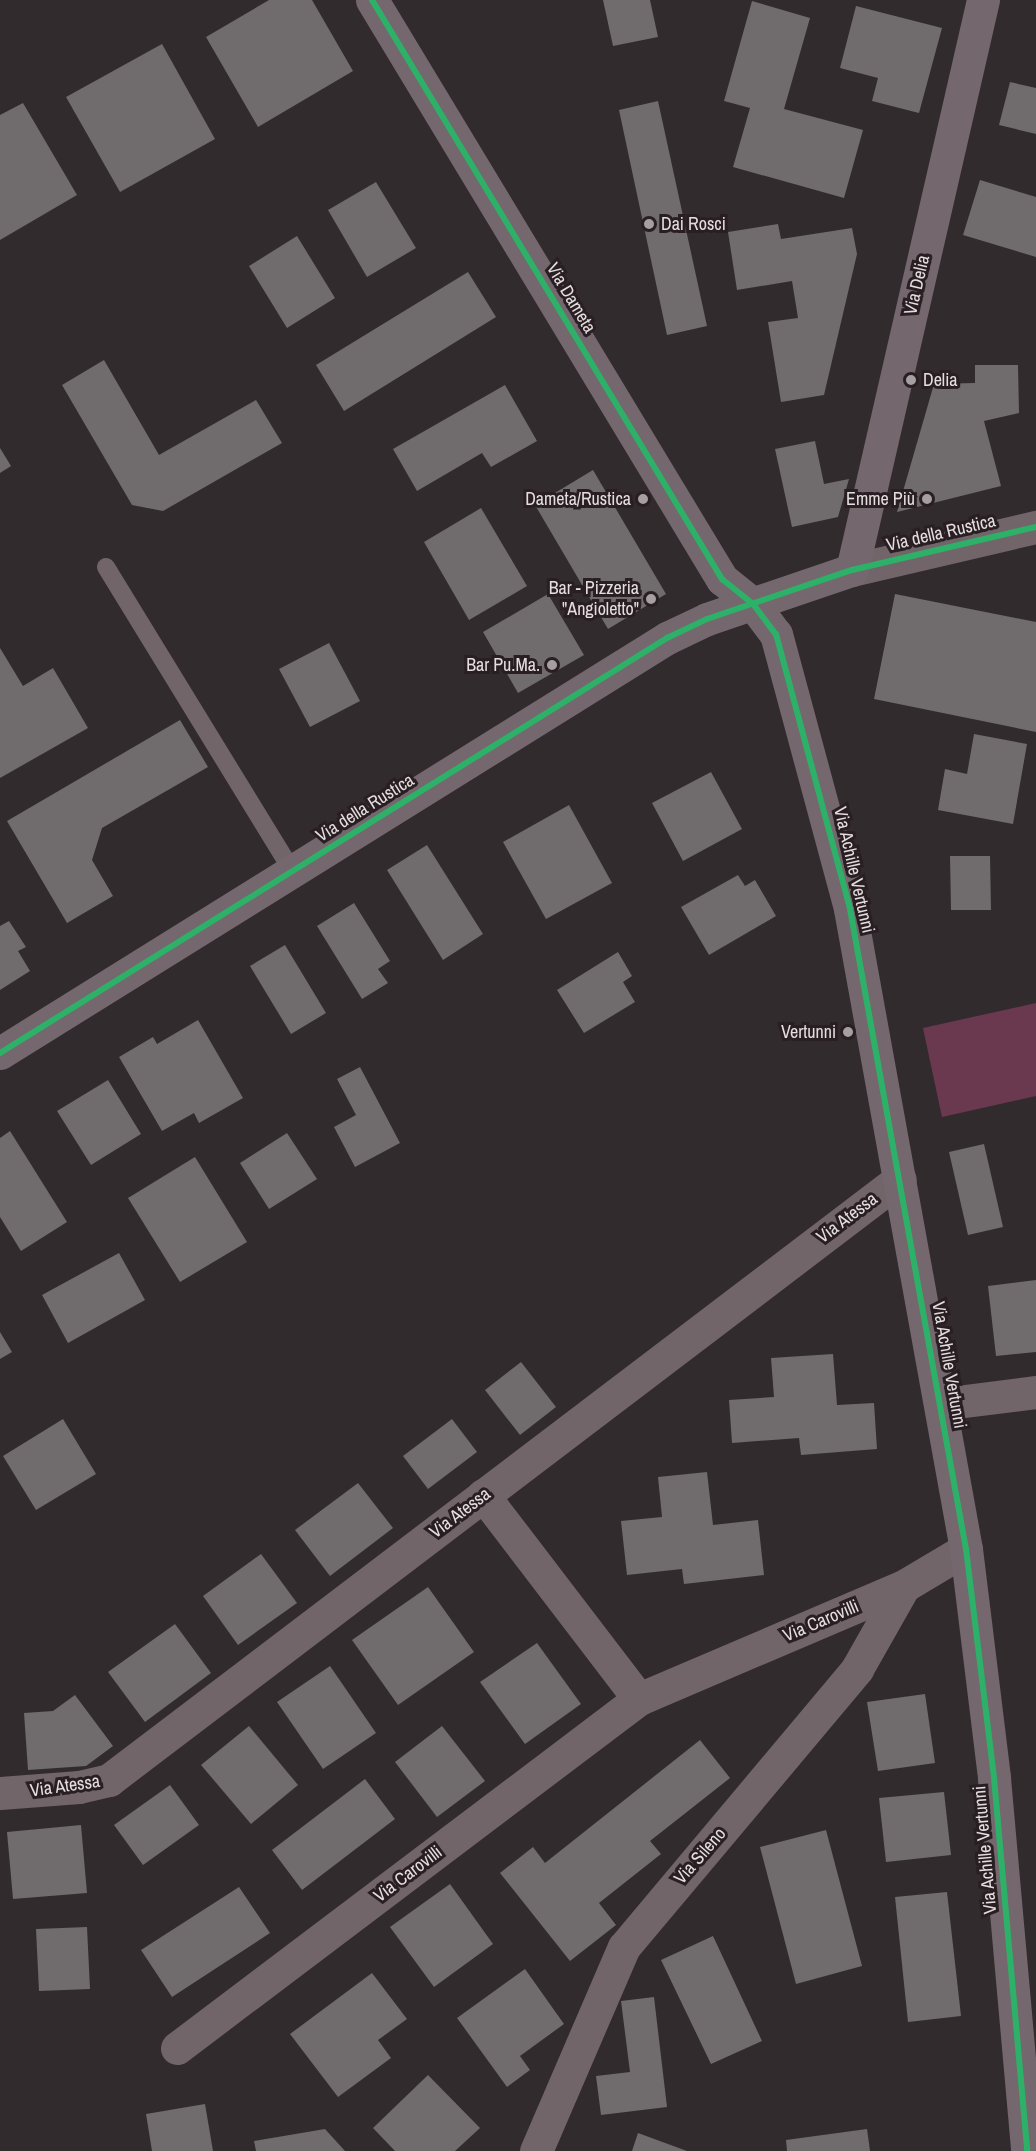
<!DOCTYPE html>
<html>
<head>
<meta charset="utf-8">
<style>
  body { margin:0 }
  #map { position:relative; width:1036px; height:2151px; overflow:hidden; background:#312b2e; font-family:"Archivo Narrow",sans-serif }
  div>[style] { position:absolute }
  .green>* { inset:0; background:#6a394f }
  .building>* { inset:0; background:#706b6d }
  .lane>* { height:18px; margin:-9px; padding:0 9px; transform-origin:9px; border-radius:9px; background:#71656a }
  .street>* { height:33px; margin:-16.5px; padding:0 16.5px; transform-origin:16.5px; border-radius:16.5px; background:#71656a }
  .secondary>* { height:33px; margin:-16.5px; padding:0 16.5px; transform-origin:16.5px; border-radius:16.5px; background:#74676d }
  .cycleway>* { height:6px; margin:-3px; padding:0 3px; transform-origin:3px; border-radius:3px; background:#2db169 }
  .dots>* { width:16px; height:16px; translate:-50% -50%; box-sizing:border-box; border:3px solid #291f23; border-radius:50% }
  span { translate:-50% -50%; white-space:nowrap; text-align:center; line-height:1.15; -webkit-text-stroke:6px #291f23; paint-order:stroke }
  .poi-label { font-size:18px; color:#e5dee0 }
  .left { translate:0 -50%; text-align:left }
  .right { translate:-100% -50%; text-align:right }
  .street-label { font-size:18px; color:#e5dee0 }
</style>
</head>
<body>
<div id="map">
  <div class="green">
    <div style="clip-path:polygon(1036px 1003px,1036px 1096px,942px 1117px,923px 1028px)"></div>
  </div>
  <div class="building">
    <div style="clip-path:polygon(269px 0,312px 0,353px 71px,258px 127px,206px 37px)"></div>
    <div style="clip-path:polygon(603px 0,650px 0,658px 37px,613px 46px)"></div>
    <div style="clip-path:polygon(752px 1px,810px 18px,784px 109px,863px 130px,844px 198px,733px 167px,750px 108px,724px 101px)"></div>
    <div style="clip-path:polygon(856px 6px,942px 28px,919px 113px,872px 101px,878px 78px,840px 68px)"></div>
    <div style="clip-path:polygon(162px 44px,215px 139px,120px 192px,66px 97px)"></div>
    <div style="clip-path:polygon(1010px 82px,1036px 88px,1036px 134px,999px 125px)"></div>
    <div style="clip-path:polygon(658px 101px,707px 326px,667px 335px,619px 110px)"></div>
    <div style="clip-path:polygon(23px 103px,77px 195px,0 240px,0 115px)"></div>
    <div style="clip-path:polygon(980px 180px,1036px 197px,1036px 257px,963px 235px)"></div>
    <div style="clip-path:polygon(376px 182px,416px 248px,367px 277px,328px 210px)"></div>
    <div style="clip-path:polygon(778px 224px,781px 239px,852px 228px,857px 254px,824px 395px,781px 402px,768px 322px,798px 318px,792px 281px,737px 290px,728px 232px)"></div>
    <div style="clip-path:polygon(297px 236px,335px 298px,287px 328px,249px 266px)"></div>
    <div style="clip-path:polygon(468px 272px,496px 317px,344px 411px,316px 365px)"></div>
    <div style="clip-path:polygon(104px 360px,159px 455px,256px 400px,282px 443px,163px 511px,132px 505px,62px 385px)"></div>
    <div style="clip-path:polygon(975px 365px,1018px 365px,1019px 413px,984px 421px,1001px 486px,897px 512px,934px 384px,975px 383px)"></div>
    <div style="clip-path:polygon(505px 385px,537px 441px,491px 467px,482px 453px,417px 491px,393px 449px)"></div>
    <div style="clip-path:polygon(815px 441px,824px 484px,849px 479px,838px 517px,792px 527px,775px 449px)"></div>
    <div style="clip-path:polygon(0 448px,11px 466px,0 473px)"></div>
    <div style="clip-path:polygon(593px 470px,666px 594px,608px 629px,535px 505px)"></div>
    <div style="clip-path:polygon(481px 508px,527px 586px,469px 620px,424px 542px)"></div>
    <div style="clip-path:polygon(548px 594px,584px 655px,518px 693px,483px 632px)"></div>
    <div style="clip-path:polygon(895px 594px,1036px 622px,1036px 732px,874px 699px)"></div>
    <div style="clip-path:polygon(329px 643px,360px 701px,310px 727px,279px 669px)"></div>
    <div style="clip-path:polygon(0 648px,23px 686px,53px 668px,88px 728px,0 778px)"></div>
    <div style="clip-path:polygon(180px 720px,208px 767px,102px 828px,92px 860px,113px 896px,67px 923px,7px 821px)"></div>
    <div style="clip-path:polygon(974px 734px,1027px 744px,1013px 824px,938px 810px,945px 769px,967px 774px)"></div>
    <div style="clip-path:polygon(711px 772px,742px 829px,683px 861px,652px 803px)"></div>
    <div style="clip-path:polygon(569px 805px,612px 883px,546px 919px,503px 842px)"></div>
    <div style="clip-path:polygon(427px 845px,483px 934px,443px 960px,387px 870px)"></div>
    <div style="clip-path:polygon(950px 856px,990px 856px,991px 910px,951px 910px)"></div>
    <div style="clip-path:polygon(738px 875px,745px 886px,755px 880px,776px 916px,709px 955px,681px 907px)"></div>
    <div style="clip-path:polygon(354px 903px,390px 961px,378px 969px,388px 983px,362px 999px,317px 926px)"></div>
    <div style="clip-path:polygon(9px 921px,26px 947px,18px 951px,30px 971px,0 990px,0 926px)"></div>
    <div style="clip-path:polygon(285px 945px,326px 1013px,291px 1034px,250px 966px)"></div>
    <div style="clip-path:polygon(618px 952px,632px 976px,623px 982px,635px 1002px,584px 1033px,557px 990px)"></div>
    <div style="clip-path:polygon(198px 1020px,243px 1098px,199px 1123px,194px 1113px,162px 1131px,119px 1057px,153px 1037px,157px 1044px)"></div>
    <div style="clip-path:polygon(360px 1067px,400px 1143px,355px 1167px,334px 1127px,356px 1115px,337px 1079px)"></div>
    <div style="clip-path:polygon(108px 1080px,141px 1134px,91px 1165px,57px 1111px)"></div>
    <div style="clip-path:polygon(10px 1131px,67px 1222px,21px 1251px,0 1217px,0 1138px)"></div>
    <div style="clip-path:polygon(287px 1133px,317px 1179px,269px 1209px,240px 1163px)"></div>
    <div style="clip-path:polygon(984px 1144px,1003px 1227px,968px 1235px,949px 1152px)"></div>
    <div style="clip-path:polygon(195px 1157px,247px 1242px,180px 1282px,128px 1198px)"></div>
    <div style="clip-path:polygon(119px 1253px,145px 1300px,68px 1343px,42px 1295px)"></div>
    <div style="clip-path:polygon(1036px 1280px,1036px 1352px,996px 1356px,988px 1286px)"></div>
    <div style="clip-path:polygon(0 1332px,12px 1352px,0 1359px)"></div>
    <div style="clip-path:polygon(833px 1354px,837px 1405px,874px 1403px,877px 1449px,801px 1455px,799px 1438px,732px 1443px,729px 1400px,774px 1397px,771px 1358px)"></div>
    <div style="clip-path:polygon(521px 1362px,556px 1407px,520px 1435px,485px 1390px)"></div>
    <div style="clip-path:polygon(63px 1419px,96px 1474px,36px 1510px,3px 1456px)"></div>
    <div style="clip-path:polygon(452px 1419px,477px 1452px,428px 1489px,403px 1456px)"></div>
    <div style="clip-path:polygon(707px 1472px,713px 1525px,758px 1520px,764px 1575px,684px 1584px,682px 1569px,627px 1575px,621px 1521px,662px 1517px,658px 1477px)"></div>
    <div style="clip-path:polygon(358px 1483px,393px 1528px,330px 1576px,295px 1530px)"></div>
    <div style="clip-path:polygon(261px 1554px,297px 1603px,238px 1645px,203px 1596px)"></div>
    <div style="clip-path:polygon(428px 1587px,474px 1652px,398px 1705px,352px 1640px)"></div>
    <div style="clip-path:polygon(175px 1624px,211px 1673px,145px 1722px,108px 1672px)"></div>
    <div style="clip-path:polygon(537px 1643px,581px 1704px,525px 1744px,480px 1682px)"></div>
    <div style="clip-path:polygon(330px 1666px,376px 1733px,323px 1769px,277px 1702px)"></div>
    <div style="clip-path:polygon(925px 1694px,935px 1763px,878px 1771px,867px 1702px)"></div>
    <div style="clip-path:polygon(75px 1695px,113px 1746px,86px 1766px,28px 1770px,24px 1713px,53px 1711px)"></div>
    <div style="clip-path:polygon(249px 1726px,298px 1785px,251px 1824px,201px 1765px)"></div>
    <div style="clip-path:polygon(442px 1726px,485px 1781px,437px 1817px,395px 1762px)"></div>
    <div style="clip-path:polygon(700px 1740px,730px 1778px,650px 1841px,661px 1854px,599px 1903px,616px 1925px,570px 1961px,500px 1873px,533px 1847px,545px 1863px)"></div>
    <div style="clip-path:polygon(365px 1779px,395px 1819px,302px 1890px,272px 1850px)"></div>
    <div style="clip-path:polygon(170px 1785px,199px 1825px,143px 1865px,114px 1825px)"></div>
    <div style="clip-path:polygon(944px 1792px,951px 1855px,886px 1862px,879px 1798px)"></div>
    <div style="clip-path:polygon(81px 1825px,87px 1893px,13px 1899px,7px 1832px)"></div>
    <div style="clip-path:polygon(826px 1830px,862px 1966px,796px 1984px,760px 1847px)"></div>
    <div style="clip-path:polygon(450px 1884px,493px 1944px,434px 1987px,390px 1927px)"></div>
    <div style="clip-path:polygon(239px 1887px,270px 1933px,172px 1997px,141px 1950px)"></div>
    <div style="clip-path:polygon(947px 1892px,961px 2016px,908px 2022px,895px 1897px)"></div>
    <div style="clip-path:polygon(87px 1927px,90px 1989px,39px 1991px,36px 1929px)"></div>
    <div style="clip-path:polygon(713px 1936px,762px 2041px,711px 2064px,661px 1960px)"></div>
    <div style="clip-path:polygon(525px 1969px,564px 2024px,520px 2056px,530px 2070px,507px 2087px,457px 2018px)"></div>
    <div style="clip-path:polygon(372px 1973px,407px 2019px,378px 2040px,391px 2058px,338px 2097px,290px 2034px)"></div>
    <div style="clip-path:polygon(654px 1997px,667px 2107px,601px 2115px,596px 2076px,630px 2072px,621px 2001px)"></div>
    <div style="clip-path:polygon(428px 2075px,480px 2128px,455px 2151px,395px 2151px,373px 2128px)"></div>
    <div style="clip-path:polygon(205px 2104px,213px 2151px,152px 2151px,146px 2114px)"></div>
    <div style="clip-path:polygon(325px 2129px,345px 2151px,256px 2151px,254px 2141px)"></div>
    <div style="clip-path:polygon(867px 2129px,870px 2151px,787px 2151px,786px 2140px)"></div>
    <div style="clip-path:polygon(638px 2133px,687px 2151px,632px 2151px)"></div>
  </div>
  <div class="lane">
    <div style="left:106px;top:567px;width:356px;rotate:58.5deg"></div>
  </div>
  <div class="street">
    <div style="left:852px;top:570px;width:189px;rotate:-13.2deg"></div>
    <div style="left:941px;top:1404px;width:96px;rotate:-7.2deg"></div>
    <div style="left:483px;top:1495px;width:257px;rotate:52.6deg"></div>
    <div style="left:0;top:1793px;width:79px;rotate:-4.3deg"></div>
    <div style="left:79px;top:1787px;width:31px;rotate:-13deg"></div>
    <div style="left:109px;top:1780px;width:993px;rotate:-37.23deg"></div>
    <div style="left:177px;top:2048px;width:579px;rotate:-37.07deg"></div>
    <div style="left:639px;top:1699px;width:288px;rotate:-23.1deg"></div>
    <div style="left:904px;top:1586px;width:72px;rotate:-30.8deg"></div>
    <div style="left:536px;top:2151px;width:222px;rotate:-66.7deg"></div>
    <div style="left:624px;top:1947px;width:363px;rotate:-50deg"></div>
    <div style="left:857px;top:1669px;width:95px;rotate:-60.5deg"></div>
  </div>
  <div class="secondary">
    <div style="left:372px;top:0;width:677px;rotate:58.85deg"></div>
    <div style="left:722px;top:579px;width:40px;rotate:39deg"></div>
    <div style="left:753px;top:604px;width:38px;rotate:53deg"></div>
    <div style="left:776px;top:634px;width:285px;rotate:74.9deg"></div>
    <div style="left:850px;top:909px;width:650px;rotate:79.73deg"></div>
    <div style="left:966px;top:1549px;width:231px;rotate:83deg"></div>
    <div style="left:994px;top:1778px;width:374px;rotate:84.9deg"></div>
    <div style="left:0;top:1053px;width:786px;rotate:-31.89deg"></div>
    <div style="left:667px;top:638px;width:44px;rotate:-25.4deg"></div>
    <div style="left:707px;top:619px;width:153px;rotate:-18.7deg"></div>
    <div style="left:852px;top:570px;width:585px;rotate:-77.06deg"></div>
  </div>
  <div class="cycleway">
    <div style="left:372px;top:0;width:677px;rotate:58.85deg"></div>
    <div style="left:722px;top:579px;width:40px;rotate:39deg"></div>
    <div style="left:753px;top:604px;width:38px;rotate:53deg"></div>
    <div style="left:776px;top:634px;width:285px;rotate:74.9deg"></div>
    <div style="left:850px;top:909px;width:650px;rotate:79.73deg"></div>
    <div style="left:966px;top:1549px;width:231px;rotate:83deg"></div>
    <div style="left:994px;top:1778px;width:374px;rotate:84.9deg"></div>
    <div style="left:0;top:1053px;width:786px;rotate:-31.89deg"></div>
    <div style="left:667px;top:638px;width:44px;rotate:-25.4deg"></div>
    <div style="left:707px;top:619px;width:153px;rotate:-18.7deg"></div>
    <div style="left:852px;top:570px;width:189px;rotate:-13.2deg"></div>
  </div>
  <div class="dots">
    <div style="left:649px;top:224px;background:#a69fa2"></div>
    <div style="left:911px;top:380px;background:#a69fa2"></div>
    <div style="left:643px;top:499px;background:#a69fa2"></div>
    <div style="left:927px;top:499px;background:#a69fa2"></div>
    <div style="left:651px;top:599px;background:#a69fa2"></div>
    <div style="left:552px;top:665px;background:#a69fa2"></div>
    <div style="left:848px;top:1032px;background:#a69fa2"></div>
  </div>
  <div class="poi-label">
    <span class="left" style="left:661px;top:224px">Dai Rosci</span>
    <span class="left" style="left:923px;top:380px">Delia</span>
    <span class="right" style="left:631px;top:499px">Dameta/Rustica</span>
    <span class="right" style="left:915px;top:499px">Emme Più</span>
    <span class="right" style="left:639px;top:599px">Bar - Pizzeria<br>"Angioletto"</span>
    <span class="right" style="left:540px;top:665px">Bar Pu.Ma.</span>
    <span class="right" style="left:836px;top:1032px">Vertunni</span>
  </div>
  <div class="street-label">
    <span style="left:917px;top:285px;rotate:-77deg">Via Delia</span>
    <span style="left:571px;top:298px;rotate:59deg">Via Dameta</span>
    <span style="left:941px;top:533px;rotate:-13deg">Via della Rustica</span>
    <span style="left:365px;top:808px;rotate:-32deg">Via della Rustica</span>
    <span style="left:854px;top:870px;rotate:77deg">Via Achille Vertunni</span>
    <span style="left:847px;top:1218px;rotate:-37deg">Via Atessa</span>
    <span style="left:949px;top:1365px;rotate:80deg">Via Achille Vertunni</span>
    <span style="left:460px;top:1513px;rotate:-37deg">Via Atessa</span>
    <span style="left:821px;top:1621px;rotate:-23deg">Via Carovilli</span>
    <span style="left:65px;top:1786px;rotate:-8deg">Via Atessa</span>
    <span style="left:985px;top:1850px;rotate:-95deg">Via Achille Vertunni</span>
    <span style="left:700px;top:1856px;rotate:-49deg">Via Sileno</span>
    <span style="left:408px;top:1874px;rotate:-37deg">Via Carovilli</span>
  </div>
</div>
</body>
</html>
